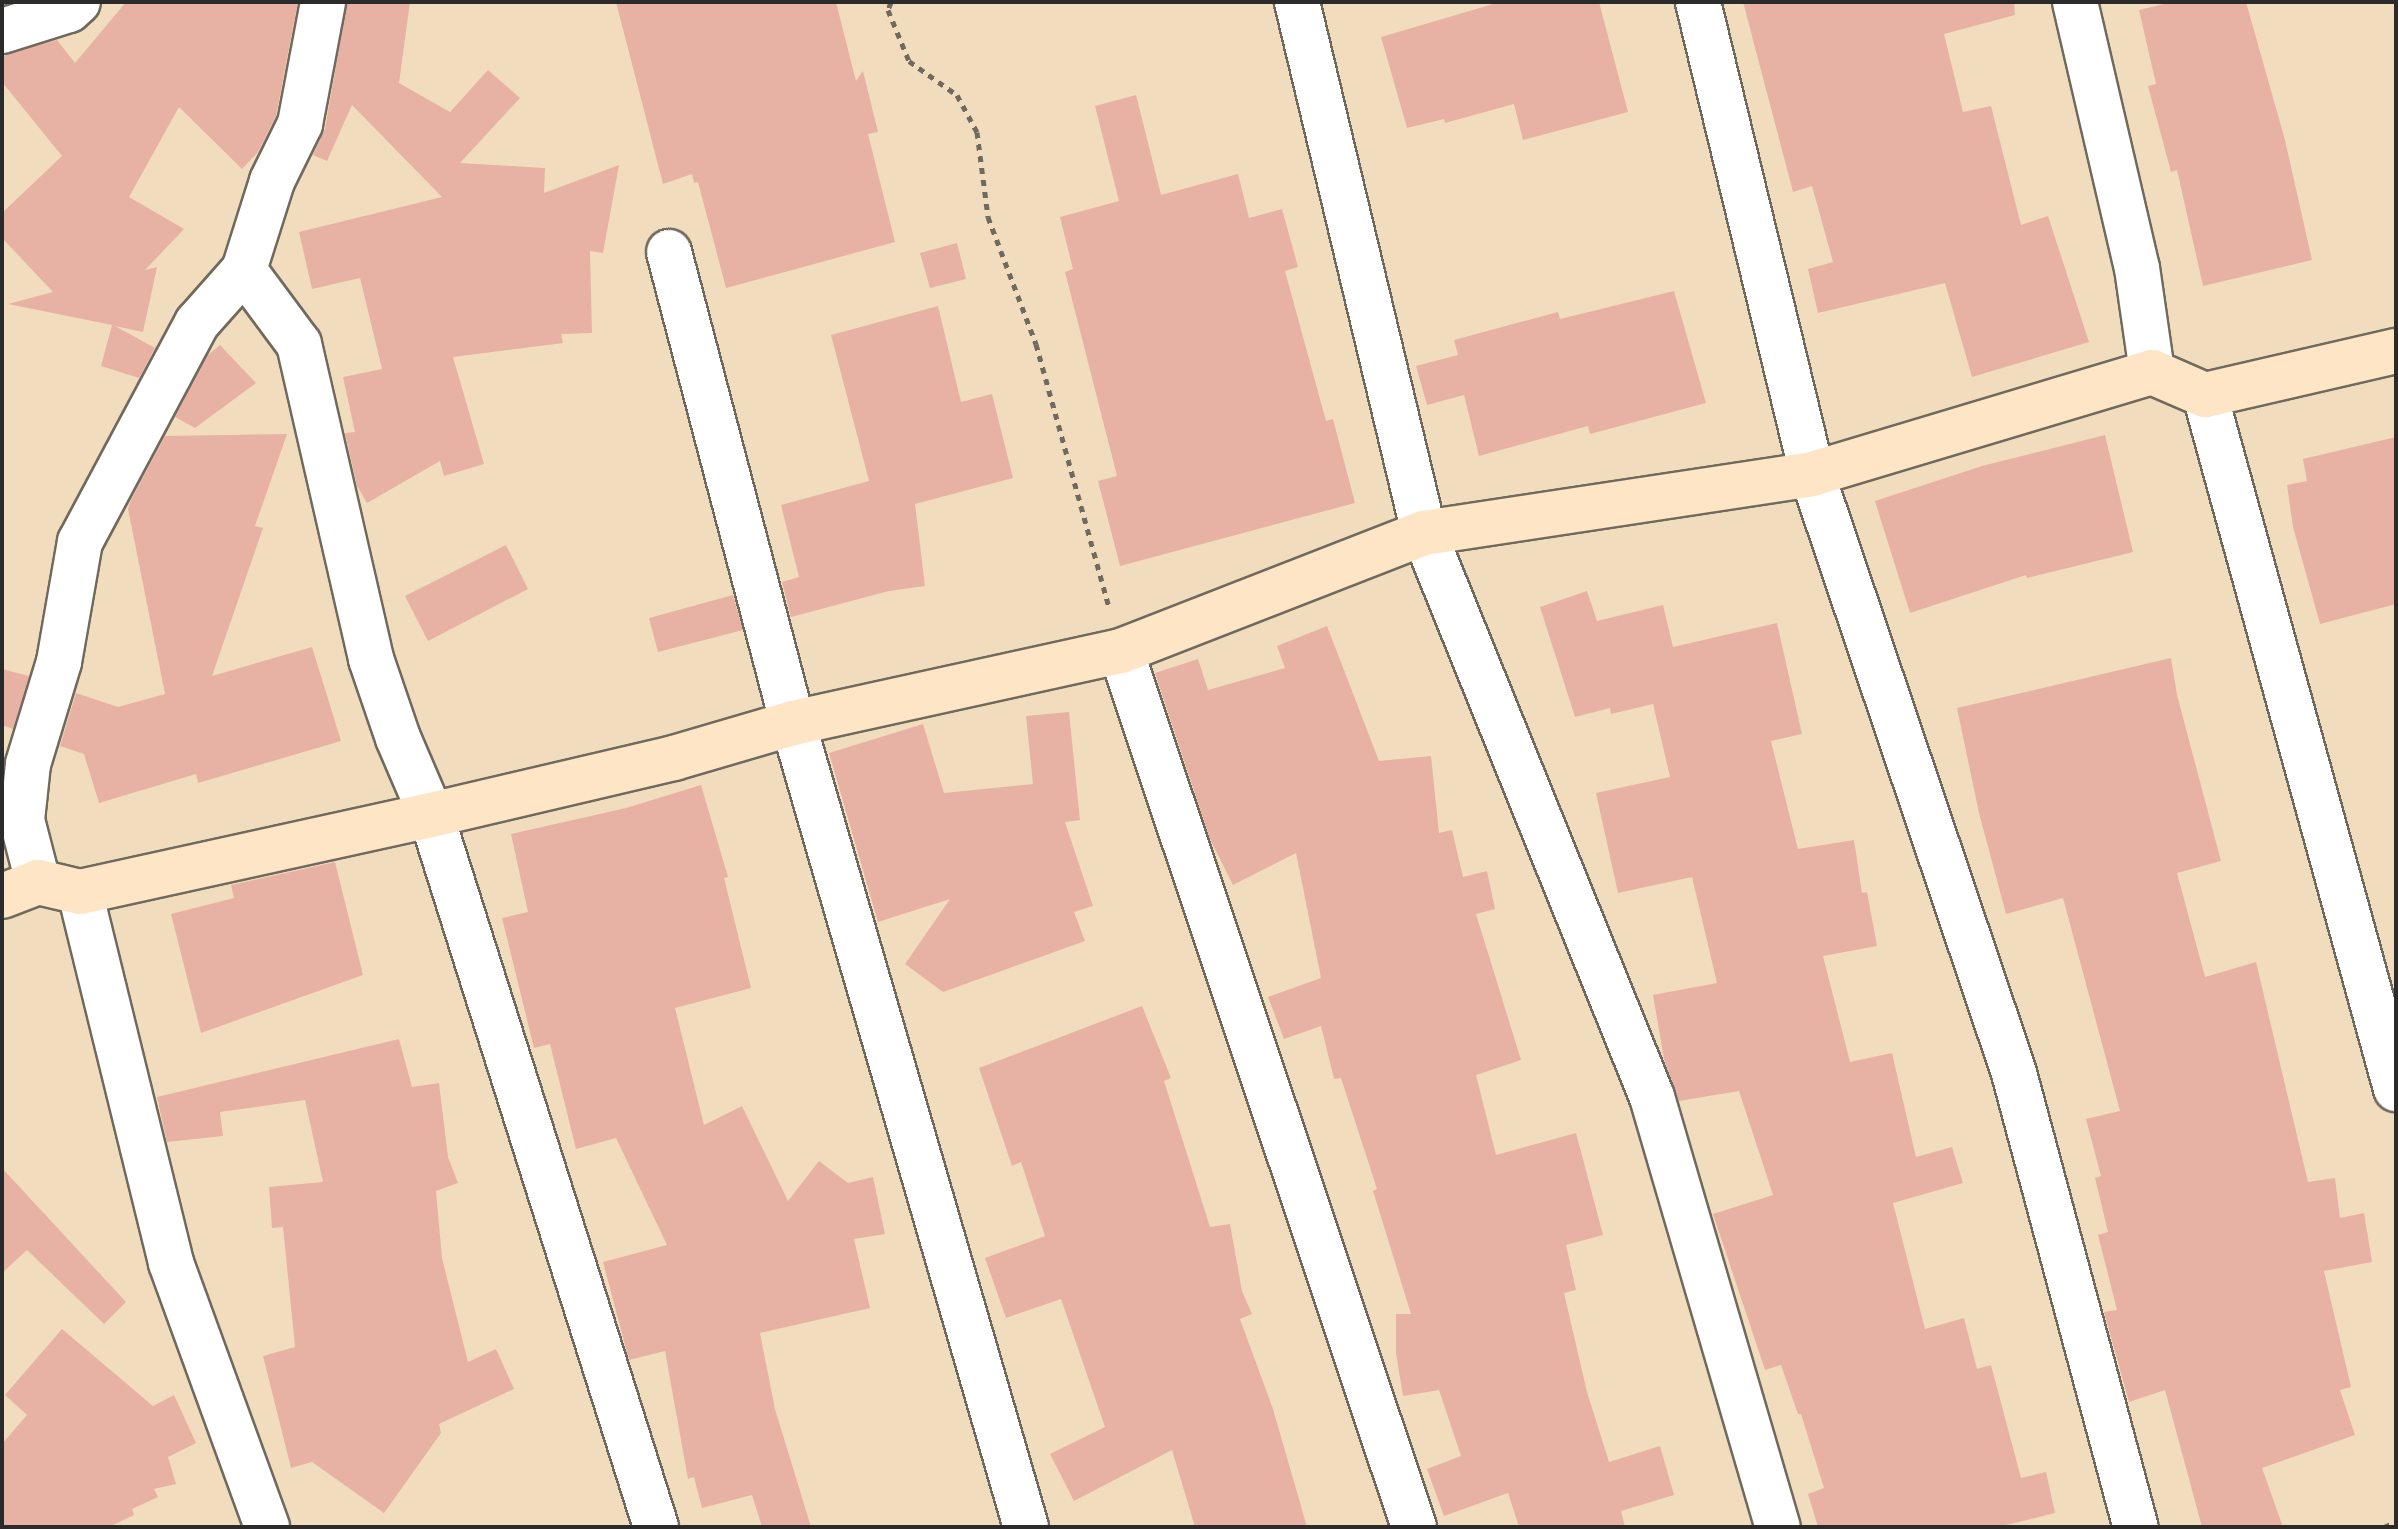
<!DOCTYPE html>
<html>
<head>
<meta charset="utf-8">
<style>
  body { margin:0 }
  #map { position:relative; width:2398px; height:1529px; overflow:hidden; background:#f1ddbd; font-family:"Balsamiq Sans",sans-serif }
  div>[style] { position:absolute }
  .building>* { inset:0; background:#e7b2a4 }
  .path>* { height:5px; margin-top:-2.5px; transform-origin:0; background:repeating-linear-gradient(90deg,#70695e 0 6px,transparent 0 12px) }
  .roads { filter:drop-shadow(2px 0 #70695e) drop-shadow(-2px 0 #70695e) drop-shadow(0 2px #70695e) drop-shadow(0 -2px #70695e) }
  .street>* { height:44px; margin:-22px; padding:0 22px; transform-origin:22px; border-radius:22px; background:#fff }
  .secondary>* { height:44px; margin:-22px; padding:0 22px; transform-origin:22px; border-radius:22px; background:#fde5c5 }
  span { translate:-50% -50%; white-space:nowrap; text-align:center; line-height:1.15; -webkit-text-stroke:6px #fff; paint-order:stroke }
  .frame { position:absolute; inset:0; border:4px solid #2b2b2b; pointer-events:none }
</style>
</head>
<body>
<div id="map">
  <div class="building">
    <div style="clip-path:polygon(126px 2px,298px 2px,276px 116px,258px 152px,242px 169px,179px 107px,129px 197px,184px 229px,145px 270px,157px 267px,143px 332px,115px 326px,155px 348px,139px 378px,101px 366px,112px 325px,8px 304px,53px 292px,2px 238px,2px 213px,62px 156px,2px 82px,2px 55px,57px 40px,75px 63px)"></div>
    <div style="clip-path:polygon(347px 2px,410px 2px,399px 83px,450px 112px,488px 70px,520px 98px,460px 163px,545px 168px,544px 193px,619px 165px,603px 253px,590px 251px,592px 333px,561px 334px,563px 343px,453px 357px,484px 464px,444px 476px,440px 461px,367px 503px,357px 486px,345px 433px,355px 432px,343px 377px,382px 369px,360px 278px,312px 289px,299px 232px,442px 197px,352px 105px,327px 161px,313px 155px,325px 129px)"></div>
    <div style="clip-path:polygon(616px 2px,836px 2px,856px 81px,863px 71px,878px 132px,868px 134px,895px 242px,726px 288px,698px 182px,694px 183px,692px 174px,663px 184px)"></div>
    <div style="clip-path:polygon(1500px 2px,1599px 2px,1628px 112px,1523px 140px,1514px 104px,1445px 123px,1444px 119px,1407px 128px,1381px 37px)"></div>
    <div style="clip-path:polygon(1743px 2px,2014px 2px,2015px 15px,1944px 34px,1963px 112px,1991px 106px,2021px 225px,2048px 216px,2089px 342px,1972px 377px,1945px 283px,1818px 313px,1808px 269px,1833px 262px,1812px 186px,1793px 192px)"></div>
    <div style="clip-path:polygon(2172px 2px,2246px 2px,2285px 140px,2312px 260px,2203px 286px,2177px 170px,2171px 172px,2148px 86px,2156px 84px,2139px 10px)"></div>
    <div style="clip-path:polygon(1136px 95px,1161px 195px,1238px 174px,1249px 218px,1282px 209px,1298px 267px,1285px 271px,1326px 421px,1333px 419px,1355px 503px,1120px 566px,1098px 481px,1117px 476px,1065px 272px,1073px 269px,1060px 217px,1119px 201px,1095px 106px)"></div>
    <div style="clip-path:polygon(957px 243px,966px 279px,930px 288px,920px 253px)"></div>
    <div style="clip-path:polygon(1674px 291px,1706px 403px,1590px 434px,1588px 426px,1479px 456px,1464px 395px,1427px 405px,1416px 366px,1458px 355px,1454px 340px,1558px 312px,1560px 319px)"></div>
    <div style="clip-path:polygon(938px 306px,961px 402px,992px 394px,1013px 478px,915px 504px,925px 586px,889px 591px,791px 617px,782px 582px,799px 577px,781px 505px,869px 481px,831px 335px)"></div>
    <div style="clip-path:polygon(220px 345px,256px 383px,195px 428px,175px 417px,208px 355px)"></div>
    <div style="clip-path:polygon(287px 434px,255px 526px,263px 528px,212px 676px,312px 647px,341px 741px,198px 783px,196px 774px,99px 803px,84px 754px,60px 746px,76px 693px,118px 707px,165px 694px,128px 509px,131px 500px,165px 436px)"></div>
    <div style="clip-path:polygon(2105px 435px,2133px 552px,2027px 578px,2026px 575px,1910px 613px,1875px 501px,1982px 466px)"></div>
    <div style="clip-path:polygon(2396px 437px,2396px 604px,2320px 624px,2293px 527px,2287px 485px,2307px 481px,2303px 459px)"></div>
    <div style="clip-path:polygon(506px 545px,528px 589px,428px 641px,405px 596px)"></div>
    <div style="clip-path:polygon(1587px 591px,1597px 621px,1663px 605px,1673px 647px,1777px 623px,1802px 734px,1771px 741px,1798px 849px,1854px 840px,1862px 893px,1867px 892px,1877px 946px,1823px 956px,1850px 1062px,1892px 1053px,1916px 1157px,1952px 1147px,1963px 1183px,1893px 1203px,1925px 1329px,1964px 1318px,1977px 1369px,1991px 1365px,2021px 1478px,2046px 1472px,2055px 1513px,1998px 1527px,1818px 1527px,1808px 1494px,1824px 1488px,1801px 1414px,1798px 1414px,1781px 1365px,1765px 1370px,1713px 1214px,1773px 1195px,1739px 1091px,1679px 1101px,1664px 1059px,1653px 995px,1717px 983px,1692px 877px,1618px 893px,1596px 793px,1670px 777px,1653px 704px,1611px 714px,1610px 708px,1575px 717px,1540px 607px)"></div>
    <div style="clip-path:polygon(733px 595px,743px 630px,658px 652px,649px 618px)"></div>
    <div style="clip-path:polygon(1327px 626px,1379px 761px,1431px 756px,1439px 833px,1452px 830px,1463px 877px,1487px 871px,1495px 909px,1476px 914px,1521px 1060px,1476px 1075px,1496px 1155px,1576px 1133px,1603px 1235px,1566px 1245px,1576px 1290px,1564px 1293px,1587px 1392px,1609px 1462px,1660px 1446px,1674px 1495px,1621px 1511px,1625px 1527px,1519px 1527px,1508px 1493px,1444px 1516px,1427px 1469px,1461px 1456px,1439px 1390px,1403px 1396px,1396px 1353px,1396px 1314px,1411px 1314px,1373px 1191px,1377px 1189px,1341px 1078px,1334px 1079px,1321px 1026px,1284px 1039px,1268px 997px,1321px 978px,1296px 853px,1233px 885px,1210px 839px,1155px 673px,1198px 659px,1208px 690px,1285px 668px,1277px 646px)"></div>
    <div style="clip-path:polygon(2171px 658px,2177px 695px,2221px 861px,2177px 873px,2205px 977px,2256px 962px,2308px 1182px,2335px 1178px,2340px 1218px,2364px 1213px,2372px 1262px,2324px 1271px,2351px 1387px,2340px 1390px,2355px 1435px,2262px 1468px,2283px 1527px,2202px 1527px,2165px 1390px,2129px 1402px,2104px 1312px,2117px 1310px,2098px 1235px,2108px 1232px,2095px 1178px,2101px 1176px,2086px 1119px,2120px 1111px,2063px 898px,2006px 914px,1979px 813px,1957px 708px)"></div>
    <div style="clip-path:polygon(2px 669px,29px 676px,13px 729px,2px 725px)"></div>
    <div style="clip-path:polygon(1069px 712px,1080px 820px,1065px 822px,1093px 906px,1074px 912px,1085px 941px,943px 992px,905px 964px,950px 899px,878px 922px,829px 753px,923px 724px,944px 793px,1033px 784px,1026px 716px)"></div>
    <div style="clip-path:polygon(701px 785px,728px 877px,724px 878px,751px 988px,675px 1008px,704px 1125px,742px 1106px,788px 1201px,819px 1161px,848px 1183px,873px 1177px,885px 1234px,854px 1239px,870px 1308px,760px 1333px,775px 1409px,811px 1527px,762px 1527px,752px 1495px,702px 1508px,694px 1477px,688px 1479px,665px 1351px,629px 1360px,603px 1262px,667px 1245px,616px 1138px,576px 1149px,550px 1044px,534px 1048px,502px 918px,528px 912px,511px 834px,626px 808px)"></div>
    <div style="clip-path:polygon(335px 862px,363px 975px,201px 1033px,171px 914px,234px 898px,231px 885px)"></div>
    <div style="clip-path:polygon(1142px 1006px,1171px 1078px,1164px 1081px,1210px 1227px,1230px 1224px,1242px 1291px,1252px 1314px,1240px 1319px,1273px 1409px,1307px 1527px,1195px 1527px,1172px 1450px,1074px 1501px,1050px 1454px,1105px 1427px,1061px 1299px,1006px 1318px,985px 1258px,1045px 1236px,1021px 1162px,1012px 1166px,979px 1068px)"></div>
    <div style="clip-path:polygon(399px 1039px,412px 1087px,439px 1083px,448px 1157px,458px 1183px,436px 1191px,442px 1258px,468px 1362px,496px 1349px,514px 1389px,439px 1424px,441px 1433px,384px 1513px,312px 1462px,291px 1468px,263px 1356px,295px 1347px,283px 1227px,272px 1228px,269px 1187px,323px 1182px,305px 1100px,220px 1112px,223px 1136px,167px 1142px,157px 1097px)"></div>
    <div style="clip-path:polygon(2px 1168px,126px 1302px,104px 1324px,27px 1250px,2px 1273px)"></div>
    <div style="clip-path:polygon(62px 1329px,153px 1406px,174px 1395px,196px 1443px,168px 1457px,176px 1484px,154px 1489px,158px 1497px,132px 1509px,134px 1515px,109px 1527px,2px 1527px,2px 1444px,27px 1415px,5px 1395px)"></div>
  </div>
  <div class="path">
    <div style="left:891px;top:2px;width:9px;rotate:111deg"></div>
    <div style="left:888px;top:10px;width:55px;rotate:67.6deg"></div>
    <div style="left:909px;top:61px;width:59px;rotate:35.3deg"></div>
    <div style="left:957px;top:95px;width:42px;rotate:61.6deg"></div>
    <div style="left:977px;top:132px;width:86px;rotate:82.6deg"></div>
    <div style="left:988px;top:217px;width:136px;rotate:69.3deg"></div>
    <div style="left:1036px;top:344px;width:273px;rotate:74.5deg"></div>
    <div style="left:2384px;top:1527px;width:13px;rotate:-23deg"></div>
  </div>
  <div class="roads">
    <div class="street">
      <div style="left:1297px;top:2px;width:546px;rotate:76.55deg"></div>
      <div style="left:1424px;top:533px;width:608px;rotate:67.99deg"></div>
      <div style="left:1652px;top:1097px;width:448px;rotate:73.7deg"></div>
      <div style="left:1698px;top:2px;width:486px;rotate:76.4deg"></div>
      <div style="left:1812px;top:474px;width:632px;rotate:71.36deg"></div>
      <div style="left:2014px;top:1073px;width:470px;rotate:75deg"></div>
      <div style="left:2075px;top:2px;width:273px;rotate:76.9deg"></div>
      <div style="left:2137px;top:268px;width:105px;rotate:81.8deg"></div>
      <div style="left:2px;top:31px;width:70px;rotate:-17.4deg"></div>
      <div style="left:69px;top:10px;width:12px;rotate:-42deg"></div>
      <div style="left:669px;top:252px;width:487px;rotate:75.3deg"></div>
      <div style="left:793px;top:723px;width:837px;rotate:73.84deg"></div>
      <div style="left:244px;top:270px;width:92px;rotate:53.4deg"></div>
      <div style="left:299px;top:344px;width:323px;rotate:77.1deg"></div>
      <div style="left:371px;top:659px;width:83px;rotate:71.1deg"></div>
      <div style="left:398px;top:738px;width:84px;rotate:66.8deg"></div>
      <div style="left:431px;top:815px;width:747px;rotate:72.46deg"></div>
      <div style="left:2205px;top:395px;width:720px;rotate:74.61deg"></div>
      <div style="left:1121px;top:651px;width:924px;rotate:71.51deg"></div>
      <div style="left:38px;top:882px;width:64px;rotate:-104.5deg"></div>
      <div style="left:22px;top:820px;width:56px;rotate:-83.9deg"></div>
      <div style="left:28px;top:764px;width:107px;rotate:-73.1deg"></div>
      <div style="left:59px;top:662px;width:122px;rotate:-80.1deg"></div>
      <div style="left:80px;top:542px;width:248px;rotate:-61.9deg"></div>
      <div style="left:197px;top:323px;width:71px;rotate:-48.4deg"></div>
      <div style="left:244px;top:270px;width:93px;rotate:-72.5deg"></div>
      <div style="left:272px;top:181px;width:64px;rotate:-63.8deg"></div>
      <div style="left:300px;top:124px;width:124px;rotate:-79.3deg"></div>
      <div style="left:80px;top:892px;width:382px;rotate:76.2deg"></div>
      <div style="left:171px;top:1263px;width:281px;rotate:70deg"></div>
    </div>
    <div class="secondary">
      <div style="left:2px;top:896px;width:39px;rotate:-21deg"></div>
      <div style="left:38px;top:882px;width:43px;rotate:13.4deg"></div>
      <div style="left:80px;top:892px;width:359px;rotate:-12.4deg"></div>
      <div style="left:431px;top:815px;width:250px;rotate:-13.2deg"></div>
      <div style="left:674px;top:758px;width:124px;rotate:-16.4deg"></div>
      <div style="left:793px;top:723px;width:336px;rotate:-12.4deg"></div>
      <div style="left:1121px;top:651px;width:325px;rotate:-21.3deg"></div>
      <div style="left:1424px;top:533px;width:392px;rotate:-8.6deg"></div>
      <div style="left:1812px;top:474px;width:355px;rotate:-16.7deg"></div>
      <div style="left:2152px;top:372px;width:58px;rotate:23.5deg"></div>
      <div style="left:2205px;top:395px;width:196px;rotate:-13deg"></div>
    </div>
  </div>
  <div class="frame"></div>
</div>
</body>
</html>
